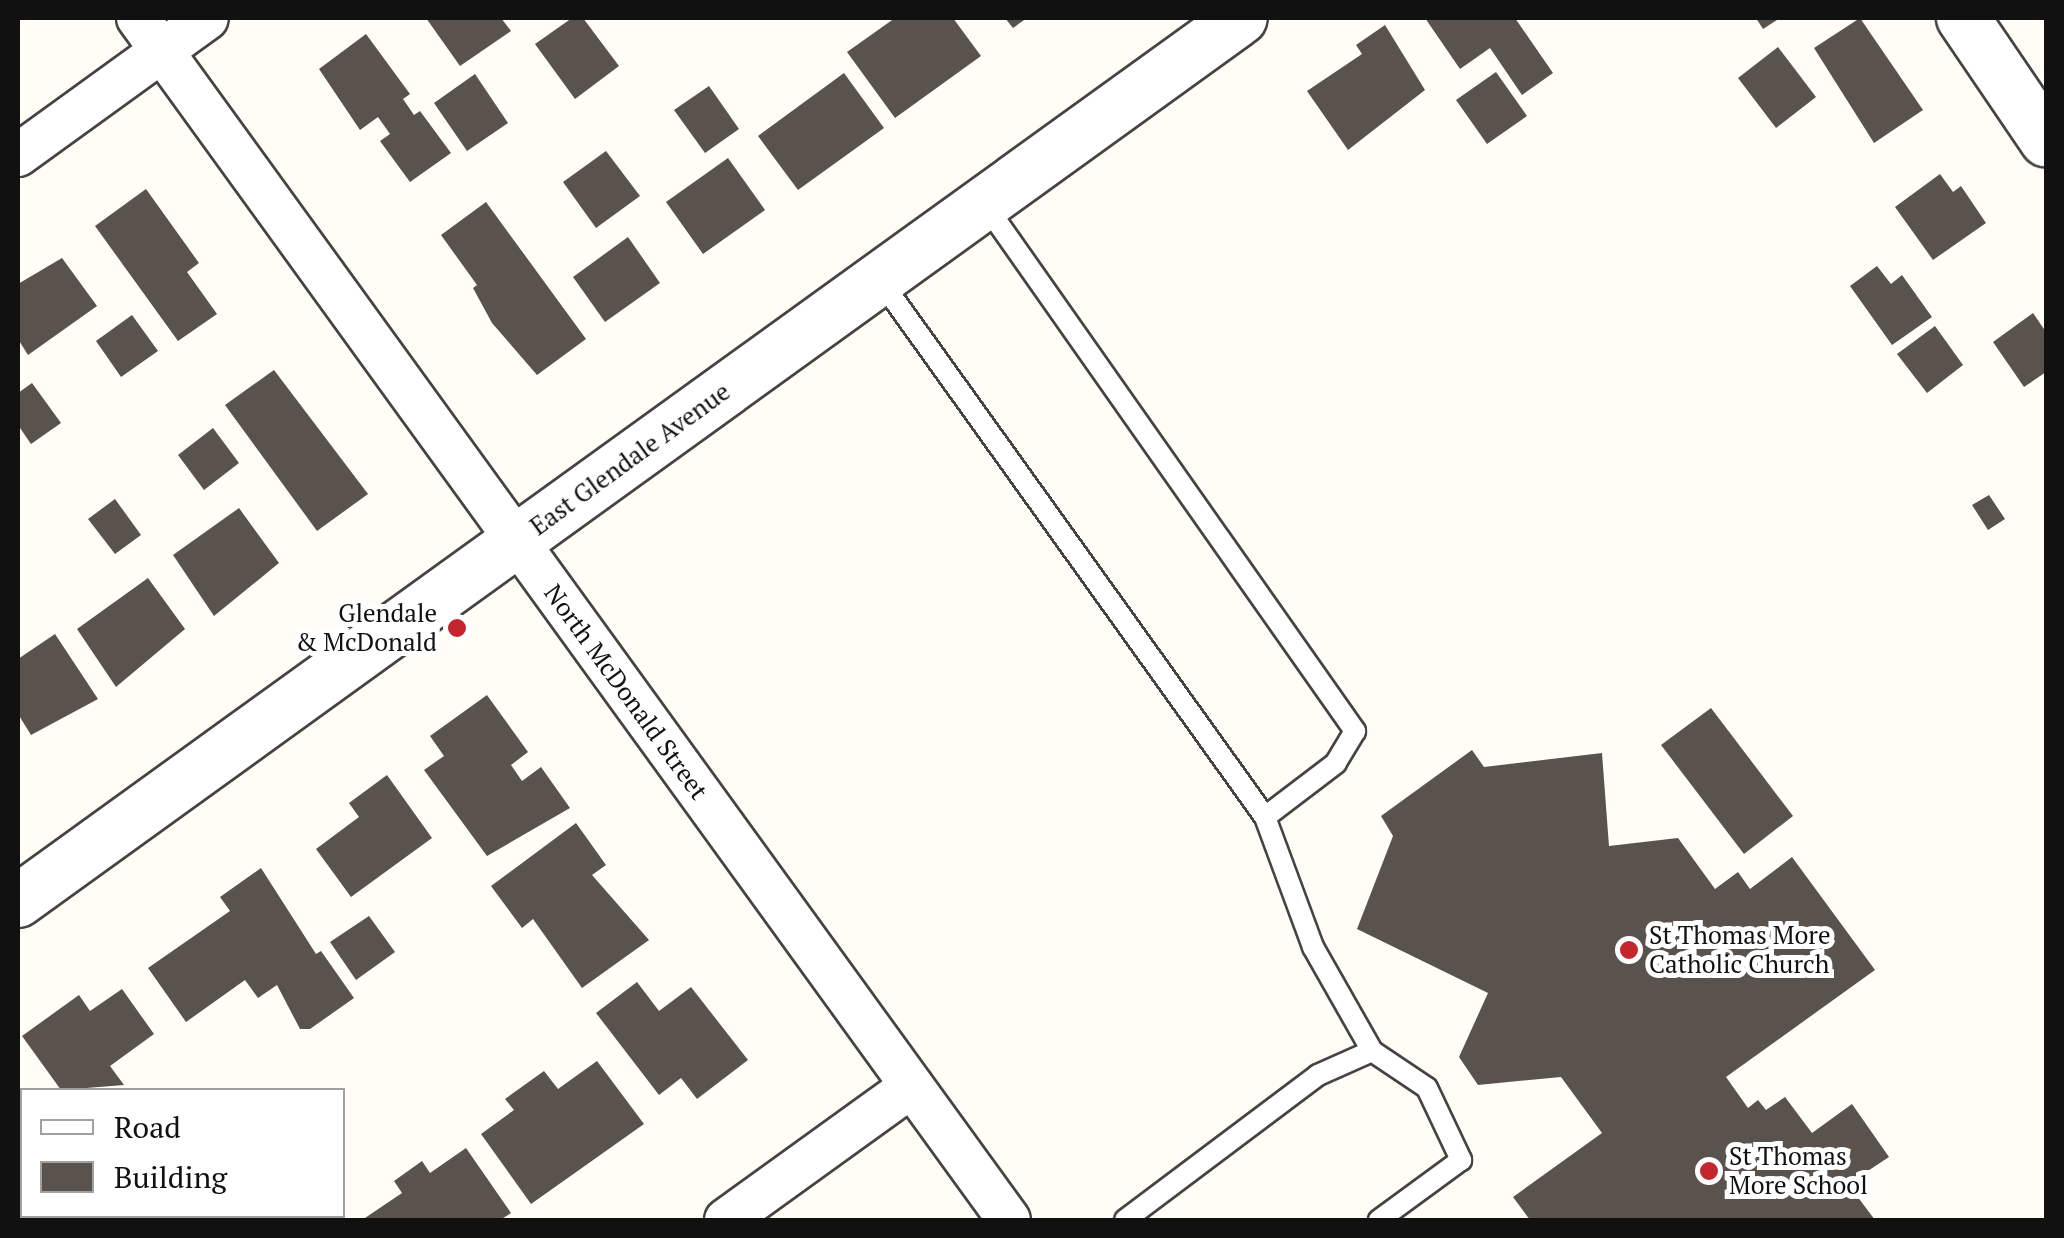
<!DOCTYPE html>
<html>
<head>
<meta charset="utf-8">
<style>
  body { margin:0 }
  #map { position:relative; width:2064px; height:1238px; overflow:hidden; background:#fffdf5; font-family:"PT Serif",serif }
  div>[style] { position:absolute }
  .building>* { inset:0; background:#5a524d }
  .roads { filter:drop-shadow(2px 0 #444) drop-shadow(-2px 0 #444) drop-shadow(0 2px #444) drop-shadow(0 -2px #444) }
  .service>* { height:20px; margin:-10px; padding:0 10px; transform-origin:10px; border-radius:10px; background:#fff }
  .minor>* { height:42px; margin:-21px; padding:0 21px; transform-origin:21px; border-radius:21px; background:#fff }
  .tertiary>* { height:52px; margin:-26px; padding:0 26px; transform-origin:26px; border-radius:26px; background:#fff }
  .dots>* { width:28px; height:28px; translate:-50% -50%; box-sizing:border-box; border:5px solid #fff; border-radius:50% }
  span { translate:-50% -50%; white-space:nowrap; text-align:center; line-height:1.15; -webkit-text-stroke:10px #fff; paint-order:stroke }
  .street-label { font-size:25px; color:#111 }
  .poi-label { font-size:25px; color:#111 }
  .right { translate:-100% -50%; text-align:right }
  .left { translate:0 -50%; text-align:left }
  .frame { position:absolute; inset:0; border:20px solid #111; pointer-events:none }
  .legend { position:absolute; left:20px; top:1088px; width:325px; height:130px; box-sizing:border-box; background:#fff; border:2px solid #a0a0a0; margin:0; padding:12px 18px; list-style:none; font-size:30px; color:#111 }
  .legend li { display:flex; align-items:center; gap:20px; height:50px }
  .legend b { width:50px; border:2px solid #a0a0a0 }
</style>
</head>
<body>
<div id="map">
  <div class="building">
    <div style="clip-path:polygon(426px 18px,501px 18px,511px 31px,460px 66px)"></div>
    <div style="clip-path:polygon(572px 18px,583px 18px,619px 66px,575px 99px,535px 44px)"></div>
    <div style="clip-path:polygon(895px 18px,953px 18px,981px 56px,895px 118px,847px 52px)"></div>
    <div style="clip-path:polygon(1005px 18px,1027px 18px,1013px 28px)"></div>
    <div style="clip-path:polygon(1425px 18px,1515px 18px,1553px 73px,1522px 95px,1490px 48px,1460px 69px)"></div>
    <div style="clip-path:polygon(1756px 18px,1780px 18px,1763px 29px)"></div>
    <div style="clip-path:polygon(1860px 18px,1923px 110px,1874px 143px,1814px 48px)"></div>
    <div style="clip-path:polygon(1385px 25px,1425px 90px,1348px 150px,1307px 91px,1362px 54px,1356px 45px)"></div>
    <div style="clip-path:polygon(366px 34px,410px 94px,403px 99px,414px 115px,420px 111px,451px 153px,410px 182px,380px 141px,390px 134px,378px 117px,360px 130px,319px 69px)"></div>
    <div style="clip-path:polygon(1778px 47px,1816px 97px,1776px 128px,1738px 78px)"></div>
    <div style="clip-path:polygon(1496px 72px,1527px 116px,1487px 144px,1456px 100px)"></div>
    <div style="clip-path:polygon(844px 73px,884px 128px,798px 190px,758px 136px)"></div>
    <div style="clip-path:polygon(475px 74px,508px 123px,467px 151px,434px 103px)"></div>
    <div style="clip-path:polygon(709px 86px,739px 129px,705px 153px,674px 110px)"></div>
    <div style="clip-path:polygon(606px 151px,640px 196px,596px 228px,563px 182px)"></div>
    <div style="clip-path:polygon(728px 158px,765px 210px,703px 254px,666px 202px)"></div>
    <div style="clip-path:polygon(1940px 174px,1953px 192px,1961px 186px,1986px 223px,1933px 260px,1895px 207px)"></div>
    <div style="clip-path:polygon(146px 189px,199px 263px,187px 272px,217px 314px,178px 341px,95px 226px)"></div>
    <div style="clip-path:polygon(486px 202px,586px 339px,537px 375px,492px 323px,473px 288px,477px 285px,441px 235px)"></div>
    <div style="clip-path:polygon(628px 237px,660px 283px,605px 322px,573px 277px)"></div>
    <div style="clip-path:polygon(62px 258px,97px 306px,28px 355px,18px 339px,18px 284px)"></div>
    <div style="clip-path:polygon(1877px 266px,1891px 284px,1902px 275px,1932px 317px,1892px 345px,1850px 286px)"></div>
    <div style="clip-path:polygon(2033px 313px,2046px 332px,2046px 372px,2024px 387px,1993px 342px)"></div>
    <div style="clip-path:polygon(132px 315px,158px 351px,121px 377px,96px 341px)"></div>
    <div style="clip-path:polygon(1935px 326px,1963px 365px,1927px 393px,1897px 354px)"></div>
    <div style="clip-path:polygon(274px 370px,368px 494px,317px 531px,225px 405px)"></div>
    <div style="clip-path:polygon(32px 383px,61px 423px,31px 444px,18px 425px,18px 393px)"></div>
    <div style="clip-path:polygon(213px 428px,239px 463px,204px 490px,178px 455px)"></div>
    <div style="clip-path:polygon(1989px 495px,2005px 519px,1988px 530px,1972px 505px)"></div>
    <div style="clip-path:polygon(115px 499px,141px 535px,115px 554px,88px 519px)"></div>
    <div style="clip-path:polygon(239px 508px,279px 563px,214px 616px,173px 555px)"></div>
    <div style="clip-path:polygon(148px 578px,185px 629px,116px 687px,77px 629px)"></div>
    <div style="clip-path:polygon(55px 634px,98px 699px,31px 735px,18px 714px,18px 659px)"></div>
    <div style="clip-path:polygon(487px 695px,528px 752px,511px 765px,522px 781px,541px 767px,570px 808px,487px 856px,424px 770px,444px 756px,430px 736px)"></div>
    <div style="clip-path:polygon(1711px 708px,1793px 816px,1744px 854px,1661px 745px)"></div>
    <div style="clip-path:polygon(1472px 750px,1484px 767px,1602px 753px,1609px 846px,1678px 838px,1715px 889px,1738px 872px,1750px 889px,1792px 857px,1875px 970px,1726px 1077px,1748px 1108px,1758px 1100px,1766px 1110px,1785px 1097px,1812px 1133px,1852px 1104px,1889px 1157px,1848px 1184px,1875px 1220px,1530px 1220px,1513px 1197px,1602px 1133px,1561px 1077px,1478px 1085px,1459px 1057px,1488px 993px,1357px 929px,1393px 836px,1381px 816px)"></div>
    <div style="clip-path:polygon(387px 775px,432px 838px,351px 897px,316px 849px,359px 817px,349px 803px)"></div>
    <div style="clip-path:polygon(576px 823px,606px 865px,592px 875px,649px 940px,582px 988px,533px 919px,522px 928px,491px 886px)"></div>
    <div style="clip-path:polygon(261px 868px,316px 954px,321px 951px,354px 998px,310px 1029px,300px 1029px,277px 985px,258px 998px,245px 980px,186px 1022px,148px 968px,230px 911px,220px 897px)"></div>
    <div style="clip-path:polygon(369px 916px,395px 952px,356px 980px,330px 942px)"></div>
    <div style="clip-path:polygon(637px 982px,659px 1011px,691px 987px,748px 1060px,697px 1099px,681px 1078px,659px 1095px,596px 1013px)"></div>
    <div style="clip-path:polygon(122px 989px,154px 1034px,110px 1066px,124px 1085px,61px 1090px,22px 1036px,79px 995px,90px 1011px)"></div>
    <div style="clip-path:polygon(597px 1061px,644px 1124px,531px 1204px,481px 1134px,514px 1110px,505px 1099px,544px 1071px,558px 1089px)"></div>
    <div style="clip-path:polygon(18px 1089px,22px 1096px,18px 1132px)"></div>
    <div style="clip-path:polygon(466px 1148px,511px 1213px,500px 1220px,362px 1220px,402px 1193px,394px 1181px,422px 1161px,430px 1173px)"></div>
  </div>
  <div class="roads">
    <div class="service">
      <div style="left:986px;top:206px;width:642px;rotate:54.9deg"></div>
      <div style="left:1355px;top:731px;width:37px;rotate:121deg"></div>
      <div style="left:1336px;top:763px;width:89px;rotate:142.7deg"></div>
      <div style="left:880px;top:280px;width:661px;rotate:54.36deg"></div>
      <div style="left:1265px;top:817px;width:139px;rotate:69.7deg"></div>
      <div style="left:1313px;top:947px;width:120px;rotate:60.4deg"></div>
      <div style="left:1125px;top:1220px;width:241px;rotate:-36.9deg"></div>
      <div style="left:1318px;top:1075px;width:59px;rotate:-24deg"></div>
      <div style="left:1372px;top:1051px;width:66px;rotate:33.9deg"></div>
      <div style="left:1427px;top:1088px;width:80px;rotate:64.7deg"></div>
      <div style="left:1461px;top:1160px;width:102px;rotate:143.8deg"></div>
    </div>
    <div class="minor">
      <div style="left:138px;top:18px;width:1484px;rotate:54.07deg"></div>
      <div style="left:18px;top:155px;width:233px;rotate:-35.9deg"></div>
      <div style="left:726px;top:1220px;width:229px;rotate:-35.8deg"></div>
    </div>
    <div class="tertiary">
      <div style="left:1963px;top:18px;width:148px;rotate:55.8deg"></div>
      <div style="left:18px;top:901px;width:1508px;rotate:-35.83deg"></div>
    </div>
  </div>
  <div class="dots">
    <div style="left:457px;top:628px;background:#c4262e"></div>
    <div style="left:1629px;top:950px;background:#c4262e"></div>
    <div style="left:1709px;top:1171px;background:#c4262e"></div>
  </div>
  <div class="street-label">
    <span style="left:630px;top:459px;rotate:-36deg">East Glendale Avenue</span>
    <span style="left:626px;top:692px;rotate:54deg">North McDonald Street</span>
  </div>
  <div class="poi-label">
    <span class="right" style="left:437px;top:628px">Glendale<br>&amp; McDonald</span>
    <span class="left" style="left:1649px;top:950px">St Thomas More<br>Catholic Church</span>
    <span class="left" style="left:1729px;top:1171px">St Thomas<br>More School</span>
  </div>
  <div class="frame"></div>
  <ul class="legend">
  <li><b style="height:12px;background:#fff"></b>Road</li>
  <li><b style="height:28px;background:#5a524d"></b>Building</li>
  </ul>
</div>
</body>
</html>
